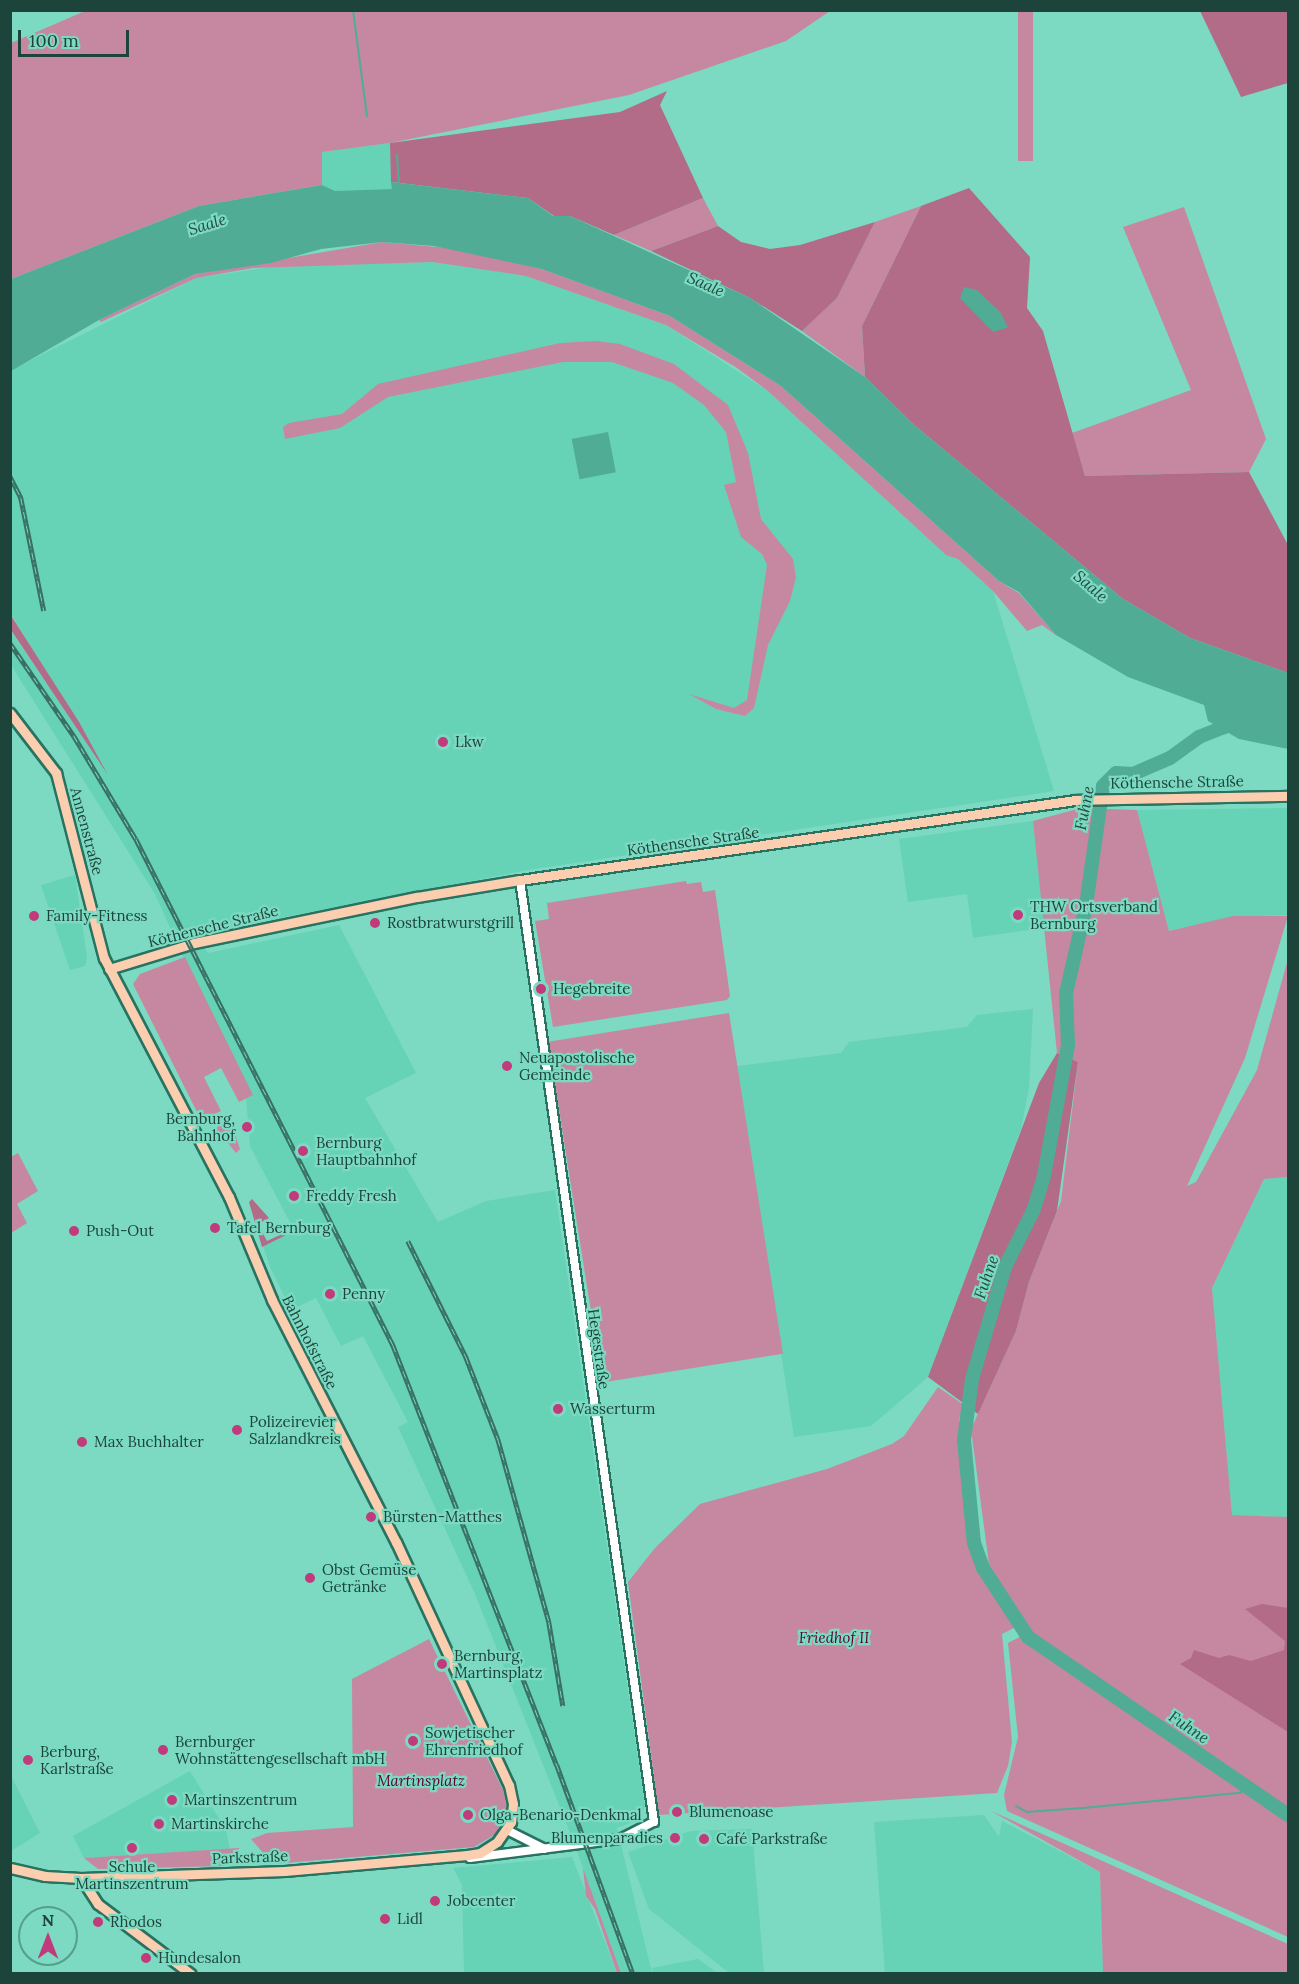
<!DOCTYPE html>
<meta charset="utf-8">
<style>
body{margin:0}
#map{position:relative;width:1299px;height:1984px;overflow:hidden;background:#7bdac1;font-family:Lora,serif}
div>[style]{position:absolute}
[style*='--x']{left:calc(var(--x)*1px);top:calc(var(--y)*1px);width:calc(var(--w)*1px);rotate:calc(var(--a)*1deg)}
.built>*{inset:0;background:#66d2b6}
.green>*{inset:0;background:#c688a0;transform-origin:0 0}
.forest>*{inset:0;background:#b26c88}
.water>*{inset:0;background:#50ac95;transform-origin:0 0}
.stream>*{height:2px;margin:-1px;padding:0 1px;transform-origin:1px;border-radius:1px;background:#50ac95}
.river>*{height:14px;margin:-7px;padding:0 7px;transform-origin:7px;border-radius:7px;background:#50ac95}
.roads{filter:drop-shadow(2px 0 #287261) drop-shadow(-2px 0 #287261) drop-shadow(0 2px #287261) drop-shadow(0 -2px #287261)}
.minor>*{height:8px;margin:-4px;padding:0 4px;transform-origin:4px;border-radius:4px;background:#fff}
.major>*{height:9px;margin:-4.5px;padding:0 4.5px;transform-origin:4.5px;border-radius:4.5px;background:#fbceaf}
.rail>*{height:4.5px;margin-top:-2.25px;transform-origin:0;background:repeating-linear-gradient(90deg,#7bdac1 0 7px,#387062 0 14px);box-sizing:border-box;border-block:2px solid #387062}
.dots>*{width:16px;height:16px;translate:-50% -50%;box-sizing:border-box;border:3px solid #7bdac1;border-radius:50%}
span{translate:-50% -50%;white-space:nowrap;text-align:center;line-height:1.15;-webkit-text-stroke:4.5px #7bdac1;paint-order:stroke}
.poi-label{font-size:15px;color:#1c443a}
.left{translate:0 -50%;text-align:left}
.right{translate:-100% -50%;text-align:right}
.street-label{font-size:15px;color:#1c443a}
.park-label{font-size:15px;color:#5a0033;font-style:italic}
.water-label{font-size:16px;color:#234c41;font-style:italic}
.frame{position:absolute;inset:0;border:12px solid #1c443a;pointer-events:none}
.north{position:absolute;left:18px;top:1906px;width:60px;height:60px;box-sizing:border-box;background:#7bdac1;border:2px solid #559e8b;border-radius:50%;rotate:0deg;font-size:16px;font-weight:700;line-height:24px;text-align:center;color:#1c443a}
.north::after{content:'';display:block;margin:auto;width:21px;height:27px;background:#c13b7c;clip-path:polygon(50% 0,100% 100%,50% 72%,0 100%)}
.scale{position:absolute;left:18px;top:30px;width:111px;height:27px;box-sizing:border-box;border:3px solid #1c443a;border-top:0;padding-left:8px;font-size:18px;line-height:21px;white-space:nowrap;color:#1c443a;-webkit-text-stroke:4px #7bdac1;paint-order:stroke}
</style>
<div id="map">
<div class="built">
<div style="clip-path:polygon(390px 143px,393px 189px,335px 191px,322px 185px,322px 152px)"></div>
<div style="clip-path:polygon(432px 262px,526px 276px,666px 325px,768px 391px,946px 555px,958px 559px,993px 591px,1054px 791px,528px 870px,195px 934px,208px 953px,339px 925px,416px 1073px,365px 1098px,438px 1222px,486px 1201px,555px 1190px,645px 1806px,637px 1820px,617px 1828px,652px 1973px,621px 1973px,571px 1835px,475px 1594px,398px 1427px,408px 1422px,363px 1336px,341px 1346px,316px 1298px,291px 1310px,270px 1267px,263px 1246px,294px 1230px,250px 1146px,246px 1096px,155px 894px,11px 665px,10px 630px,108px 773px,11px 614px,11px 370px,196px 278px,279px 266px)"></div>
<div style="clip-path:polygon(1288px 808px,1288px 915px,1232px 917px,1169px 931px,1137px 810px)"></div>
<div style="clip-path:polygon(1033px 821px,1048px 927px,973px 938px,967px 894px,908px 902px,899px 839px)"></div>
<div style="clip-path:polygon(75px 875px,87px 957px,85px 966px,70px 970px,41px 885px)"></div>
<div style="clip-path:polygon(1033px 1009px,1029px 1088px,1021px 1129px,928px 1377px,871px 1426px,794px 1437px,737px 1066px,841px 1053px,849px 1042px,967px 1027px,977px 1015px)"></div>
<div style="clip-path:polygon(1288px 1177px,1288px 1517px,1232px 1515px,1212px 1288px,1264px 1179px)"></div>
<div style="clip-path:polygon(190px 1771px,226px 1830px,230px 1849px,84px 1858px,73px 1836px)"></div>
<div style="clip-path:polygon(10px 1774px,40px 1833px,11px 1851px,10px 1851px)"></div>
<div style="clip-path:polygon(984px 1815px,999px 1837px,1002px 1821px,1100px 1872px,1103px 1973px,1109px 1973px,885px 1973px,874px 1822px)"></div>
<div style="clip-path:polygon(752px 1829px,764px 1973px,729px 1973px,649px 1909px,628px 1852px,691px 1831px)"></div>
<div style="clip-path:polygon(572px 1857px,617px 1973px,464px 1973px,462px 1885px,453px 1868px)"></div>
<div style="clip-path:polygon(698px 1959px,717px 1973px,653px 1973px,652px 1968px)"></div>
</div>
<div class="green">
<div style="clip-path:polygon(85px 11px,830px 11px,786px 41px,629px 95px,390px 143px,322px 152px,322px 185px,199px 206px,11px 279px,11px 43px)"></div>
<div style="left:1018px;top:11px;width:15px;height:150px"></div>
<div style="clip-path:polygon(703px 198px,718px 226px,651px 251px,614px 235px)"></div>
<div style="clip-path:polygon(921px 206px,862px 326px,865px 377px,802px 331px,837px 298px,875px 222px)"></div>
<div style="clip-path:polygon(1184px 207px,1266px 439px,1249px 472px,1085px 476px,1072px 433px,1191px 390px,1123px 227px)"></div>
<div style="clip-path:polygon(382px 242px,459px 249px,542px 269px,670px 316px,781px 386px,999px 581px,1019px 593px,1057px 636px,1042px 625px,1027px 631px,993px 591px,958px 559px,946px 555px,768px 391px,737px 368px,666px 325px,526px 276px,432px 262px,253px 268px,196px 278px,101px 322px,99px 320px,195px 274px)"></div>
<div style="clip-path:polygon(596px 341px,620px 344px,674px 364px,728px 405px,748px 453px,761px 519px,793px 559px,796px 577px,790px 601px,768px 645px,754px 708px,745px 716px,716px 709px,689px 694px,734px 708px,747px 700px,767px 565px,762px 554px,741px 537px,724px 485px,736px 482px,726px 432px,704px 405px,673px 383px,612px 362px,563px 362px,388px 397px,340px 428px,285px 439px,283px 427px,289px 423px,342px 414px,378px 384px,560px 343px)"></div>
<div style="clip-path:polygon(1081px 808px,1137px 810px,1169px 931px,1233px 916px,1288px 916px,1245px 1058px,1187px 1186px,1196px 1182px,1257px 1070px,1288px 959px,1288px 1177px,1264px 1179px,1212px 1288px,1232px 1515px,1288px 1517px,1288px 1818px,1036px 1645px,1288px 1820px,1288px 1937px,1007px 1811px,1004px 1795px,1018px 1737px,1008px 1643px,1023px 1635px,1018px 1626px,1002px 1634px,1012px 1742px,1008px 1766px,997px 1793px,659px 1815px,628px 1582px,655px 1548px,700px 1504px,827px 1469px,892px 1444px,904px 1436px,938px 1387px,964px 1405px,959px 1419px,986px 1571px,1003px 1597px,990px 1572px,971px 1429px,1016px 1331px,1029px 1282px,1061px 1201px,1078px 1062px,1057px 1053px,1033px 821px)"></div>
<div style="clip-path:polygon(686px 881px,687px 884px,701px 882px,703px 892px,715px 890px,730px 996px,727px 1000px,553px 1027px,535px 921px,549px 919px,547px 903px)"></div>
<div style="clip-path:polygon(185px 957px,253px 1095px,239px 1102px,221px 1068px,204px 1077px,221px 1111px,201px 1120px,133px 984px,140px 974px)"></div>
<div style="left:729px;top:1013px;width:345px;height:183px;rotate:81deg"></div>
<div style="clip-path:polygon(230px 1120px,240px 1149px,236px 1153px,216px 1128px,221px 1121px)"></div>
<div style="clip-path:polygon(18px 1153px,38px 1191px,17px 1204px,27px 1223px,11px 1233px,11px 1157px)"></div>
<div style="clip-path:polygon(429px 1639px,504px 1792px,507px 1809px,496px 1834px,474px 1847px,273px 1864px,251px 1839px,267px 1833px,353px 1827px,352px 1679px)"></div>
<div style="clip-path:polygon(991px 1811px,1288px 1944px,1288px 1973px,1103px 1973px,1100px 1872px)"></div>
<div style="clip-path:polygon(239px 1848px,239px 1857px,225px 1866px,98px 1869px,84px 1858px)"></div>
<div style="clip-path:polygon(583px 1868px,621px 1973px,617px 1973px,595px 1909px,586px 1896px)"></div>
</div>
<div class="forest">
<div style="clip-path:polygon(1200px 11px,1288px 11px,1288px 83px,1241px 97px)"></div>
<div style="clip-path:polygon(667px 91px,660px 105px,703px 198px,614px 235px,570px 216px,554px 216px,528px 198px,391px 182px,390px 143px,620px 112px)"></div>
<div style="clip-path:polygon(969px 188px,1030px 257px,1027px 308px,1043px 331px,1085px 476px,1249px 472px,1288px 545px,1288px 673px,1190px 638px,1123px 599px,913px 424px,865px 377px,862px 326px,921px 206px)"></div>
<div style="clip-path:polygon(875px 222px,837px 298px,802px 331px,750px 298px,651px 251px,718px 226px,741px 242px,770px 249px,800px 245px)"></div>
<div style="clip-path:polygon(10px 614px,79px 722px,108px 775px,11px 630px)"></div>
<div style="clip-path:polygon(1057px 1053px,1078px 1062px,1057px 1211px,1029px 1282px,1016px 1331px,978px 1414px,928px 1377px,1039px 1083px)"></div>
<div style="clip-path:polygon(252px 1199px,269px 1218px,258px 1224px,267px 1241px,282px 1234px,281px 1226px,286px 1235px,262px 1247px,249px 1202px)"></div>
<div style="clip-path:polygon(1262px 1604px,1288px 1608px,1288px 1732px,1180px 1664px,1191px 1658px,1194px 1650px,1219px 1658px,1229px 1655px,1251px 1661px,1284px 1650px,1285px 1641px,1245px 1609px)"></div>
</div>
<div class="water">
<div style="clip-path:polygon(391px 182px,528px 198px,553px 216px,570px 216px,750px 298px,865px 377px,913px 424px,1123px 599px,1190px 638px,1288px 673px,1288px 749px,1239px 739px,1208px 721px,1204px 705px,1128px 677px,1056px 635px,1019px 592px,999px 581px,781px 386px,670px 316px,542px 269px,434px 246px,382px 242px,321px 249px,271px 263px,195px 274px,99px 320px,11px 371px,11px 279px,199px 206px,322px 185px,335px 191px,392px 189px)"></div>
<div style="clip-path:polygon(964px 287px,977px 290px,1000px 312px,1008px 327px,994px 332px,988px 327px,960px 298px)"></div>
<div style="left:608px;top:432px;width:41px;height:37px;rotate:79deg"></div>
</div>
<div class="stream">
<div style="--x:353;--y:10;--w:107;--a:82.5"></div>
<div style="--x:397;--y:155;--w:30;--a:86"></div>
<div style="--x:1016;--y:1806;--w:13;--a:29"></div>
<div style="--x:1027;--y:1812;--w:56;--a:-4.1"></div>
<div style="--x:1083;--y:1808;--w:158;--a:-5.5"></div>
<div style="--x:1240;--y:1793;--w:9;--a:-36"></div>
</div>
<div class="river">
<div style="--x:1231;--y:714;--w:15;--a:118"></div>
<div style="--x:1224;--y:727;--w:27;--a:158"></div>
<div style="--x:1199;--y:737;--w:36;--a:144"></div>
<div style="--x:1170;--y:758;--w:40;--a:156.6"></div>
<div style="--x:1133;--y:774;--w:17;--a:-177"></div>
<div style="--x:1116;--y:773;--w:18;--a:135"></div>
<div style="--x:1103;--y:786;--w:121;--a:98.1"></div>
<div style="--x:1086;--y:906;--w:89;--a:102.9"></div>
<div style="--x:1066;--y:993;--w:52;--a:87.8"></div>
<div style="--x:1068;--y:1045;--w:133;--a:100.4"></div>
<div style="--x:1044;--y:1176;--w:37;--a:107"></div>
<div style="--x:1033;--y:1211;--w:63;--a:116.6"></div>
<div style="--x:1005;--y:1267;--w:117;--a:106.4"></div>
<div style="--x:972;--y:1379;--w:62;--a:97.5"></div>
<div style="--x:964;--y:1440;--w:103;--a:84.5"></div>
<div style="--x:974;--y:1543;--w:27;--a:70"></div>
<div style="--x:983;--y:1568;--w:82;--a:56.9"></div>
<div style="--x:1028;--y:1637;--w:315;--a:34.4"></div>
</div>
<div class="roads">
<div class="minor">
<div style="--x:507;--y:1830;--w:42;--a:26.6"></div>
<div style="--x:470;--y:1858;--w:151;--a:-7.2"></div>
<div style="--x:620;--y:1839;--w:38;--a:-27"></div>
<div style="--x:654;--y:1822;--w:951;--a:-98.1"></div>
</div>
<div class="major">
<div style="--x:10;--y:713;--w:76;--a:52.5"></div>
<div style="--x:56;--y:773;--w:191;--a:75.5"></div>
<div style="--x:104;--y:958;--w:270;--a:62.4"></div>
<div style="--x:229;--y:1197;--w:112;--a:67.3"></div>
<div style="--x:272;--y:1300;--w:272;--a:62.9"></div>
<div style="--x:396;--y:1542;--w:268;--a:65.1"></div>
<div style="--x:509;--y:1785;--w:19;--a:78"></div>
<div style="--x:513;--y:1804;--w:18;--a:96"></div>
<div style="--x:511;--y:1822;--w:24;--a:125"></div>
<div style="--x:497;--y:1842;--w:20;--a:147"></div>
<div style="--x:480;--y:1853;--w:13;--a:171"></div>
<div style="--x:467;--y:1855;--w:183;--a:175"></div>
<div style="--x:285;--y:1871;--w:204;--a:178"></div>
<div style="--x:81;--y:1878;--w:36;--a:-177"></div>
<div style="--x:45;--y:1876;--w:36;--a:-167"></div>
<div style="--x:109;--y:969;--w:89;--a:-17"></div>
<div style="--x:194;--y:943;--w:228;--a:-11.7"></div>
<div style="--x:417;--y:897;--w:104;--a:-9.4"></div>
<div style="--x:520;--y:880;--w:561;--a:-8.2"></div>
<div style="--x:1075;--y:800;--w:213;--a:-1.1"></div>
<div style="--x:81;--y:1878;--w:31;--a:57"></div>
<div style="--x:98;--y:1904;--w:116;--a:37"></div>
</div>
</div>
<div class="rail">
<div style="--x:10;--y:476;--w:25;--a:63"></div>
<div style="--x:21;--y:498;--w:115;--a:78.5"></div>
<div style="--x:10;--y:643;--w:113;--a:55.5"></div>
<div style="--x:74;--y:736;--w:120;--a:59"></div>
<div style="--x:136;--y:839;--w:568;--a:63.07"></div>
<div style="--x:393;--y:1345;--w:451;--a:68.7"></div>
<div style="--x:557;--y:1765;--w:222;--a:70"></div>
<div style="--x:408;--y:1241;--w:130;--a:63.4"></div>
<div style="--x:466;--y:1357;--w:88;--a:68.7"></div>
<div style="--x:498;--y:1439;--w:190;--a:74.4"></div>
<div style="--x:549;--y:1622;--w:85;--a:80.5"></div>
</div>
<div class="dots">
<div style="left:443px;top:742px;background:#c13b7c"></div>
<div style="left:1018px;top:915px;background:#c13b7c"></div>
<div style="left:34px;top:916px;background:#c13b7c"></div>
<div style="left:375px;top:923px;background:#c13b7c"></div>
<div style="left:541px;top:989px;background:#c13b7c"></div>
<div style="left:507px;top:1066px;background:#c13b7c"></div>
<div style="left:247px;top:1127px;background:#c13b7c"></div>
<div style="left:303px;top:1151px;background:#c13b7c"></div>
<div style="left:294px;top:1196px;background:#c13b7c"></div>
<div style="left:215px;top:1228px;background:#c13b7c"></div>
<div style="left:74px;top:1231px;background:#c13b7c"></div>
<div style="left:330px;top:1294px;background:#c13b7c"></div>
<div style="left:558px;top:1409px;background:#c13b7c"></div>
<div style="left:237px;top:1430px;background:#c13b7c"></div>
<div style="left:82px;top:1442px;background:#c13b7c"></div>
<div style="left:371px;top:1517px;background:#c13b7c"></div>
<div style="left:310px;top:1578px;background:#c13b7c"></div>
<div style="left:442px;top:1664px;background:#c13b7c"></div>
<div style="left:413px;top:1741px;background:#c13b7c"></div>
<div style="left:163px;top:1750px;background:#c13b7c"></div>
<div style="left:28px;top:1760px;background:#c13b7c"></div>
<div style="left:172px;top:1800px;background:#c13b7c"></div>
<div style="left:677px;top:1812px;background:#c13b7c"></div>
<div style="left:468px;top:1815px;background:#c13b7c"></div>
<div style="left:159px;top:1824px;background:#c13b7c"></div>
<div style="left:675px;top:1838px;background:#c13b7c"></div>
<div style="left:704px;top:1839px;background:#c13b7c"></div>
<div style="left:132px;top:1848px;background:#c13b7c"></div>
<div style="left:435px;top:1901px;background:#c13b7c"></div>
<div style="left:385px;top:1919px;background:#c13b7c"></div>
<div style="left:98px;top:1922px;background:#c13b7c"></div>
<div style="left:146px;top:1958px;background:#c13b7c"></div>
</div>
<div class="poi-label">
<span class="left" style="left:455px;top:742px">Lkw</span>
<span class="left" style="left:1030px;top:915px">THW Ortsverband<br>Bernburg</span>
<span class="left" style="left:46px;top:916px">Family-Fitness</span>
<span class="left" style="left:387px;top:923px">Rostbratwurstgrill</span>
<span class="left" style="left:553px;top:989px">Hegebreite</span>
<span class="left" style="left:519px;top:1066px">Neuapostolische<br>Gemeinde</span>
<span class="right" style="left:235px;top:1127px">Bernburg,<br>Bahnhof</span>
<span class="left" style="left:316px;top:1151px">Bernburg<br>Hauptbahnhof</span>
<span class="left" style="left:306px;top:1196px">Freddy Fresh</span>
<span class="left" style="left:227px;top:1228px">Tafel Bernburg</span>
<span class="left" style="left:86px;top:1231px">Push-Out</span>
<span class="left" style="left:342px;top:1294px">Penny</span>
<span class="left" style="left:570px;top:1409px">Wasserturm</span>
<span class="left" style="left:249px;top:1430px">Polizeirevier<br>Salzlandkreis</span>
<span class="left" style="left:94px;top:1442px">Max Buchhalter</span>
<span class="left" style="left:383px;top:1517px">Bürsten-Matthes</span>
<span class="left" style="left:322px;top:1578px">Obst Gemüse<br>Getränke</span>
<span class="left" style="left:454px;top:1664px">Bernburg,<br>Martinsplatz</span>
<span class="left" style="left:425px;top:1741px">Sowjetischer<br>Ehrenfriedhof</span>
<span class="left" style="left:175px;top:1750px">Bernburger<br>Wohnstättengesellschaft mbH</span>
<span class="left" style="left:40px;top:1760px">Berburg,<br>Karlstraße</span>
<span class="left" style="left:184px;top:1800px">Martinszentrum</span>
<span class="left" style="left:689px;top:1812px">Blumenoase</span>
<span class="left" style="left:480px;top:1815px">Olga-Benario-Denkmal</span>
<span class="left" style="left:171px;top:1824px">Martinskirche</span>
<span class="right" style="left:663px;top:1838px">Blumenparadies</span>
<span class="left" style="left:716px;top:1839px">Café Parkstraße</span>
<span style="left:132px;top:1875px">Schule<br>Martinszentrum</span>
<span class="left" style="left:447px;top:1901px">Jobcenter</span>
<span class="left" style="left:397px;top:1919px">Lidl</span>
<span class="left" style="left:110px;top:1922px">Rhodos</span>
<span class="left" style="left:158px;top:1958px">Hundesalon</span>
</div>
<div class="street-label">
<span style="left:1177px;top:782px;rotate:-1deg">Köthensche Straße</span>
<span style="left:87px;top:831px;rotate:75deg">Annenstraße</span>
<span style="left:693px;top:841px;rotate:-8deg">Köthensche Straße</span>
<span style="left:213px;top:926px;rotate:-14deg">Köthensche Straße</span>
<span style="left:310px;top:1342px;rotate:63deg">Bahnhofstraße</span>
<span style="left:599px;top:1349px;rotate:82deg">Hegestraße</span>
<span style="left:250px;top:1857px;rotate:-2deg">Parkstraße</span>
</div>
<div class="park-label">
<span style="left:834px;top:1638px">Friedhof II</span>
<span style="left:421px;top:1781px">Martinsplatz</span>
</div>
<div class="water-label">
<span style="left:207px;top:224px;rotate:-17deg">Saale</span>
<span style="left:706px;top:284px;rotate:24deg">Saale</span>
<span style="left:1091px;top:586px;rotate:41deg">Saale</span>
<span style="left:1084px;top:808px;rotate:-79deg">Fuhne</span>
<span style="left:986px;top:1277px;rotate:-71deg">Fuhne</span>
<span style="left:1189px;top:1727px;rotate:34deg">Fuhne</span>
</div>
<div class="frame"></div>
<div class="north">N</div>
<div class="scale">100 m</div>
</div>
